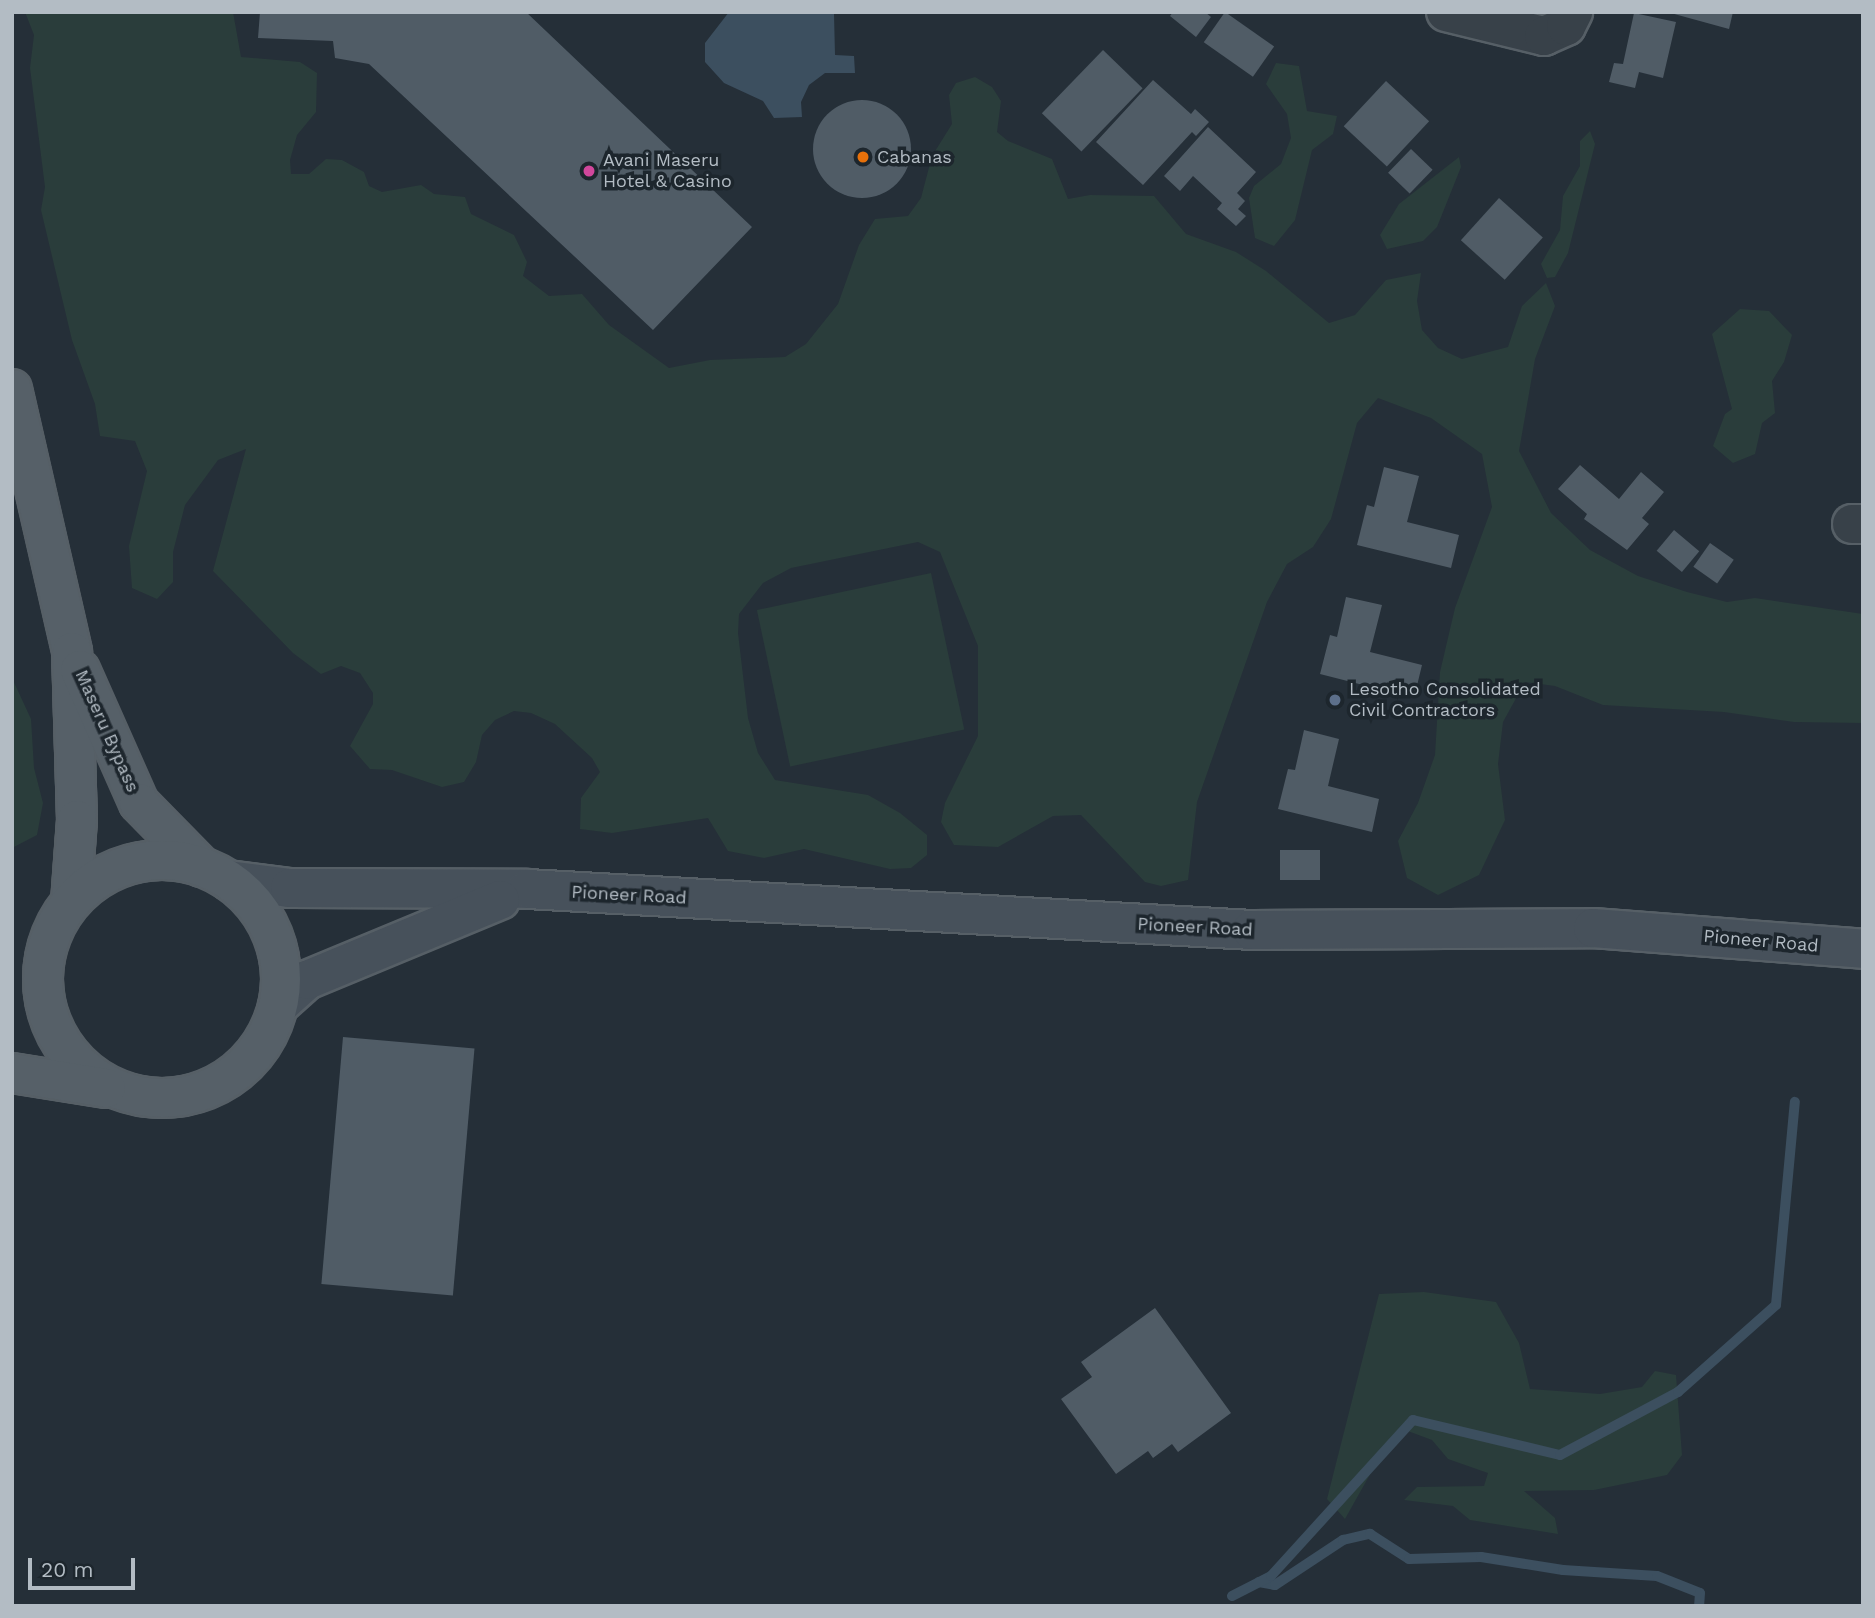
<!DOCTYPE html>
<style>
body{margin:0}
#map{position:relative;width:1875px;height:1618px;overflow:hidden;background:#252f38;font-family:"Work Sans",sans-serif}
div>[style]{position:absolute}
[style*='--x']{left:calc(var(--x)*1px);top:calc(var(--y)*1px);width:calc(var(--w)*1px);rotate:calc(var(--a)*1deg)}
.green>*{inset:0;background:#2a3d3b;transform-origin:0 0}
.water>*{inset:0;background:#3c4f5f}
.stream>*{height:10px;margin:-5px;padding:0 5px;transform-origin:5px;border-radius:5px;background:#3c4f5f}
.building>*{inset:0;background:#505c66;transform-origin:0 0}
.round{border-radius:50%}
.roads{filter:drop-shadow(2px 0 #565f66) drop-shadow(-2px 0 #565f66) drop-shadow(0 2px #565f66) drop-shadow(0 -2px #565f66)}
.street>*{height:38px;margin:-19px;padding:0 19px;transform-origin:19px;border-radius:19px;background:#384149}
.secondary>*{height:38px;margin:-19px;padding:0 19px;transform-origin:19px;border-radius:19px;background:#47515b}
.primary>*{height:38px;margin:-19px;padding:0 19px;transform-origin:19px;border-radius:19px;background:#566068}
.primary>.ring{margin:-19px;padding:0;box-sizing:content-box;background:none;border:38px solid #566068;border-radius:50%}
.dots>*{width:19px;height:19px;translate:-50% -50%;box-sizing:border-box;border:4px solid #1d262d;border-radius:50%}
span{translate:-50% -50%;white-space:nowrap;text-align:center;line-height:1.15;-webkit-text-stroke:7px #1d262d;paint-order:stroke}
.poi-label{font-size:18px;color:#b3bcc4}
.left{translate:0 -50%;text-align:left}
.street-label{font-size:18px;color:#b3bcc4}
.frame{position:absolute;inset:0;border:14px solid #b3bcc4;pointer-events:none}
.scale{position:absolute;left:28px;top:1558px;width:107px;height:32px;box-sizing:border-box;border:4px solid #b3bcc4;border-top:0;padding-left:9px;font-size:21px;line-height:24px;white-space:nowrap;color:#b3bcc4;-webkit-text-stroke:5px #1d262d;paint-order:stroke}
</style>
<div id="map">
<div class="green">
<div style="clip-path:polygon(25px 12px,233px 12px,241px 57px,300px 62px,317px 73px,316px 112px,297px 135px,290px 160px,291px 174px,309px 174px,326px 159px,342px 160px,364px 172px,369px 186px,382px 192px,421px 185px,434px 194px,465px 197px,471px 214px,514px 235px,527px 262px,523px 276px,549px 296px,582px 294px,609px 325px,669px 368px,710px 360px,785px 357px,806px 344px,838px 304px,859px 245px,875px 219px,908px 216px,921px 198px,932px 156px,952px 124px,949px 95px,956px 83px,975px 77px,992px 87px,1001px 101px,997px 132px,1008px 141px,1052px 159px,1068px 199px,1090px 195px,1154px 196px,1186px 234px,1236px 252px,1266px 271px,1329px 323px,1355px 315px,1386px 280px,1421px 273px,1417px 301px,1422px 330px,1438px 348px,1462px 359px,1508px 347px,1522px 306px,1546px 283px,1555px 306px,1535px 359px,1519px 451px,1551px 513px,1590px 550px,1638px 576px,1687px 592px,1727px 602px,1755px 598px,1863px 614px,1863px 723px,1794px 722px,1724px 712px,1603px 705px,1555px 686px,1525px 682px,1503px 722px,1498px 764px,1505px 820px,1479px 875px,1438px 895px,1407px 878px,1398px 841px,1418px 803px,1435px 755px,1440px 672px,1455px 608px,1492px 507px,1482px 454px,1431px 418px,1378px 398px,1357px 423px,1331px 519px,1313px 547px,1287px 564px,1267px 602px,1197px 802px,1188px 880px,1161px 886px,1145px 882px,1081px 815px,1053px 816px,998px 847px,954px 845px,941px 822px,945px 803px,978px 736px,978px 646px,940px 552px,918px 542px,791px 568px,763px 583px,739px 614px,738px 633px,748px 718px,758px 753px,775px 780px,868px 795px,900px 813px,927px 835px,927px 855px,911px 868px,890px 869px,804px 849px,764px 858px,728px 851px,708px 818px,612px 833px,580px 829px,581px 798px,600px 772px,592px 758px,555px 724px,531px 713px,514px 711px,495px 720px,482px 735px,476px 762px,464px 782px,442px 787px,392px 770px,370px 769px,350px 746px,373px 704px,373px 693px,360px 673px,341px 666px,321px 674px,293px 653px,213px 571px,246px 449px,218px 460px,185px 505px,173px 552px,173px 582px,157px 599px,132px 588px,129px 546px,147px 471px,135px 441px,100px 436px,95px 404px,72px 340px,41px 210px,45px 187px,30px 68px,34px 35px)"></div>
<div style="clip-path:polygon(1276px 63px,1299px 66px,1307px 111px,1337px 116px,1333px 134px,1312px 150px,1295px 220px,1274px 246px,1255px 238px,1249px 198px,1254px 186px,1281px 164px,1291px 138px,1287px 114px,1266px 84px)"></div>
<div style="clip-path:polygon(1590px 131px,1595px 144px,1568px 253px,1555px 277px,1547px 278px,1541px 264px,1560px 230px,1563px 196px,1580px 166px,1580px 141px)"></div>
<div style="clip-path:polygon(1459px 157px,1461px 167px,1437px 227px,1423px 241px,1387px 249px,1380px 235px,1399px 204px)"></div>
<div style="clip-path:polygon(1740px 309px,1769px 311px,1792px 335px,1784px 362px,1772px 381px,1775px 413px,1762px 423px,1755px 454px,1733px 463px,1713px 446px,1725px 414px,1732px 409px,1712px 334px)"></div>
<div style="left:931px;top:573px;width:160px;height:178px;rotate:78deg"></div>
<div style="clip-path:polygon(12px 678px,31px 719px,34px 768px,43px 803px,37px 835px,12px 848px)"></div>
<div style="clip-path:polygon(1424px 1292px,1496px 1302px,1519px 1343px,1530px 1389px,1600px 1394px,1642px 1387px,1655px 1371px,1676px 1375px,1682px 1455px,1667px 1475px,1594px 1490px,1524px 1491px,1555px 1518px,1558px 1534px,1470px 1520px,1453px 1506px,1404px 1500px,1417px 1487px,1484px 1486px,1488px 1473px,1448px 1459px,1432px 1440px,1405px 1430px,1382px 1453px,1345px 1519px,1327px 1499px,1379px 1294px)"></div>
</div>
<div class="water">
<div style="clip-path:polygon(729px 12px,834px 14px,835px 55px,854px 56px,855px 73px,825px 73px,809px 85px,801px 102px,802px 117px,774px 118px,763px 101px,724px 83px,705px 62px,705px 43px)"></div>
</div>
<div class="stream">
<div style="--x:1259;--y:1582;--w:16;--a:11"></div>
<div style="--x:1275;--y:1585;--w:82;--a:-33.5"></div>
<div style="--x:1343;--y:1540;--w:28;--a:-13"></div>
<div style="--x:1370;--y:1534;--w:46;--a:32.7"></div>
<div style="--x:1409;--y:1559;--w:72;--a:-1.6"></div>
<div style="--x:1481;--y:1557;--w:83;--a:9"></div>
<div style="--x:1563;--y:1570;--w:94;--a:3.7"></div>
<div style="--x:1657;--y:1576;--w:46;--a:21.6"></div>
<div style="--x:1700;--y:1593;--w:13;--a:94"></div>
<div style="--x:1232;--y:1596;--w:44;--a:-27.1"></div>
<div style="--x:1271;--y:1576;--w:211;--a:-47.7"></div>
<div style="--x:1413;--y:1420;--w:151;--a:13.4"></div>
<div style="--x:1560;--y:1455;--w:134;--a:-28.1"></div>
<div style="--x:1678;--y:1392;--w:131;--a:-41.6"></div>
<div style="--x:1776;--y:1305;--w:204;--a:-84.7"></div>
</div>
<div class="building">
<div style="clip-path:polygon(260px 12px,526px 12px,752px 227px,653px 330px,369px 64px,335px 58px,333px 41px,258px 38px)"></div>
<div style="clip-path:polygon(1173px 12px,1205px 12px,1211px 17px,1196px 37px,1170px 16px)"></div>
<div style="left:1225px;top:12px;width:60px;height:37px;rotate:35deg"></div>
<div style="clip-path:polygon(1667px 12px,1733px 12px,1729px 29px)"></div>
<div style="clip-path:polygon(1634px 13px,1676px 22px,1663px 78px,1639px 72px,1635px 88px,1609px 82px,1614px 63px,1623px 64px)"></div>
<div style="left:1103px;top:50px;width:55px;height:88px;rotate:44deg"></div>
<div style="clip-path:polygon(1153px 80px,1191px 114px,1195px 109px,1209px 122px,1196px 136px,1192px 132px,1143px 185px,1096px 142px)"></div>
<div style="left:1386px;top:81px;width:59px;height:62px;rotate:43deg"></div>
<div class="round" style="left:813px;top:100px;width:98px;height:98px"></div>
<div style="clip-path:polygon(1208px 127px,1256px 172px,1237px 193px,1245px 201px,1238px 209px,1246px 216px,1236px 226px,1217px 209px,1222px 203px,1193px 176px,1180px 191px,1164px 176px)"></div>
<div style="left:1411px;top:149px;width:30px;height:33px;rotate:44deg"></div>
<div style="left:1499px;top:198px;width:59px;height:57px;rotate:42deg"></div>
<div style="clip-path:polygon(1580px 465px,1619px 499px,1641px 472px,1664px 492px,1642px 518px,1649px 524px,1627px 550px,1584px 519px,1587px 514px,1558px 489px)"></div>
<div style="clip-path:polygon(1384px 467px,1419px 476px,1407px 522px,1459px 535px,1451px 568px,1357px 545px,1367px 505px,1374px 507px)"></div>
<div style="left:1674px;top:530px;width:33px;height:27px;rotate:40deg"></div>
<div style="left:1710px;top:543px;width:29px;height:29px;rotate:35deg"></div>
<div style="clip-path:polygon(1346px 597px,1382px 605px,1370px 652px,1422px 665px,1414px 698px,1320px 674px,1330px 635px,1337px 637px)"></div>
<div style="clip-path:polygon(1304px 730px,1339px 739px,1328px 786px,1379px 799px,1372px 832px,1278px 809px,1288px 769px,1295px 770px)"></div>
<div style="left:1280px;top:850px;width:40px;height:30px"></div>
<div style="left:343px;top:1037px;width:132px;height:248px;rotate:5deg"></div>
<div style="clip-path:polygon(1155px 1308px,1231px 1413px,1178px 1452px,1172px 1444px,1153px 1458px,1148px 1451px,1116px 1474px,1061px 1399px,1092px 1377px,1081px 1362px)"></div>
</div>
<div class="roads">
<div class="street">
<div style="--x:1446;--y:12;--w:101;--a:13.8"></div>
<div style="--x:1544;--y:36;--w:24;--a:-24"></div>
<div style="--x:1566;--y:26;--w:16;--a:-63"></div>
<div style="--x:1852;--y:524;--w:11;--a:0"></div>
</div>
<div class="secondary">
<div style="--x:228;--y:880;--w:63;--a:7.4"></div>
<div style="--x:290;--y:888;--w:238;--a:0.2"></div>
<div style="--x:528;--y:889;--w:725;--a:3.24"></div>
<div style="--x:1252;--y:930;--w:341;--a:-0.3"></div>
<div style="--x:1593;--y:928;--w:271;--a:4.4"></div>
<div style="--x:278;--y:1006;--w:39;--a:-42"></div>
<div style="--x:307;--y:980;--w:209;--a:-22.5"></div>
</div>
<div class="primary">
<div style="--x:12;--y:389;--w:270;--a:77.1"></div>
<div style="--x:72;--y:652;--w:168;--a:88.3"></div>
<div style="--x:77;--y:820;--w:81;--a:94.2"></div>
<div style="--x:80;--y:670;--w:145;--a:66.1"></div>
<div style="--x:139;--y:803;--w:90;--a:45.5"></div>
<div class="ring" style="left:43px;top:860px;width:200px;height:200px"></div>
<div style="--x:12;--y:1073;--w:95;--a:9.1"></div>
</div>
</div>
<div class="dots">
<div style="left:863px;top:157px;background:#e8710a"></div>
<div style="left:589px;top:171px;background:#d1479c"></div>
<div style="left:1335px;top:700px;background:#5c6f8a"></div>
</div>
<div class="poi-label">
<span class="left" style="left:877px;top:157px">Cabanas</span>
<span class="left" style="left:603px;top:171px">Avani Maseru<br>Hotel &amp; Casino</span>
<span class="left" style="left:1349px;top:700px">Lesotho Consolidated<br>Civil Contractors</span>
</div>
<div class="street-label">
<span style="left:107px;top:731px;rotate:66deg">Maseru Bypass</span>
<span style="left:629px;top:895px;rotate:3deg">Pioneer Road</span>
<span style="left:1195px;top:927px;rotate:3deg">Pioneer Road</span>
<span style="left:1761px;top:941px;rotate:5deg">Pioneer Road</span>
</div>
<div class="frame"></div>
<div class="scale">20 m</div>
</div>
